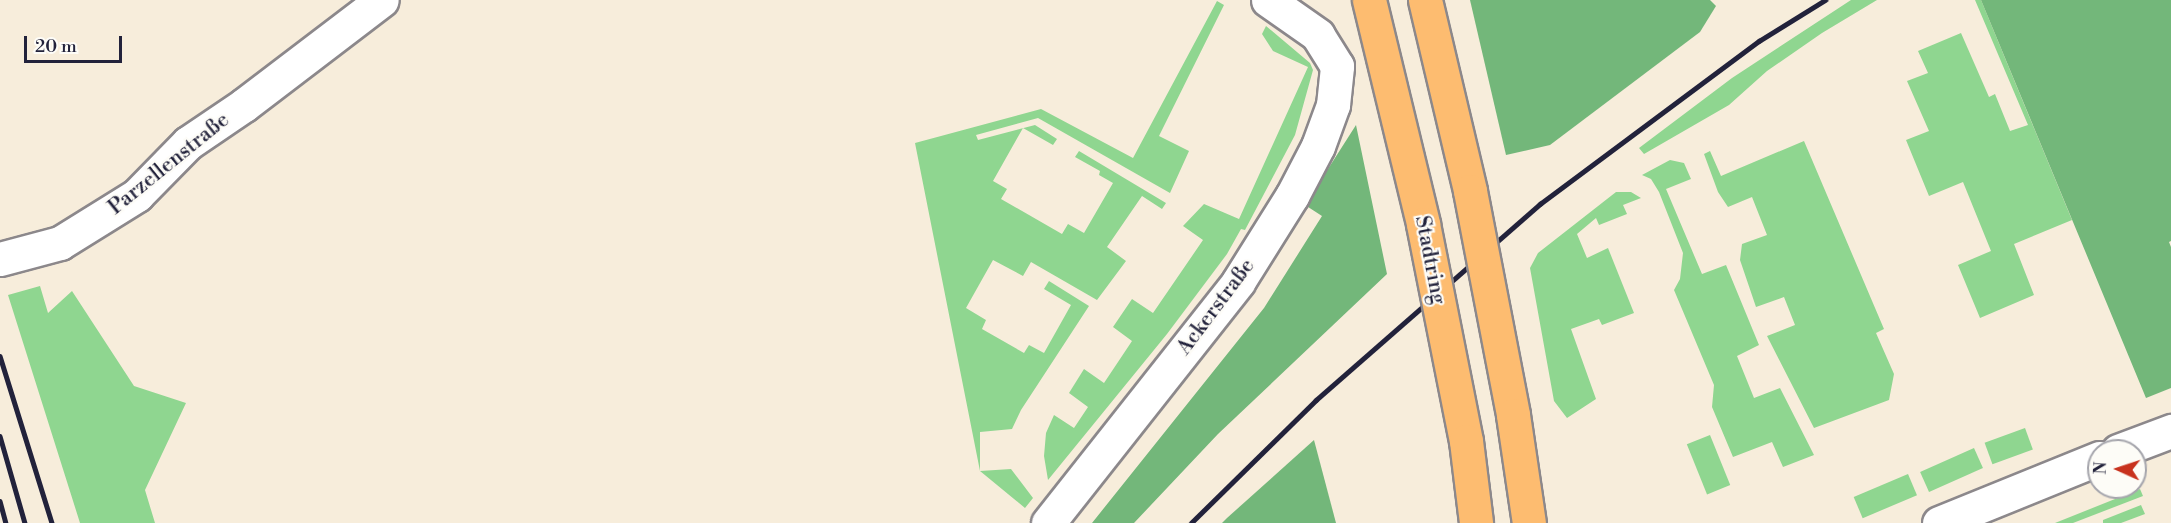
<!DOCTYPE html>
<meta charset="utf-8">
<style>
body{margin:0}
#map{position:relative;width:2171px;height:523px;overflow:hidden;background:#f7eddb;font-family:"Libre Bodoni",serif}
div>[style]{position:absolute}
[style*='--x']{left:calc(var(--x)*1px);top:calc(var(--y)*1px);width:calc(var(--w)*1px);rotate:calc(var(--a)*1deg)}
.green>*{inset:0;background:#8fd690;transform-origin:0 0}
.forest>*{inset:0;background:#73b77a}
.roads{filter:drop-shadow(2px 0 #8c888b) drop-shadow(-2px 0 #8c888b) drop-shadow(0 2px #8c888b) drop-shadow(0 -2px #8c888b)}
.minor>*{height:33px;margin:-16.5px;padding:0 16.5px;transform-origin:16.5px;border-radius:16.5px;background:#fff}
.rail>*{height:4.5px;margin:-2.25px;padding:0 2.25px;transform-origin:2.25px;border-radius:2.25px;background:#22223b}
.bridges{filter:drop-shadow(2px 0 #8c888b) drop-shadow(-2px 0 #8c888b) drop-shadow(0 2px #8c888b) drop-shadow(0 -2px #8c888b)}
.major-bridge>*{height:33px;margin:-16.5px;padding:0 16.5px;transform-origin:16.5px;border-radius:16.5px;background:#fdbc70}
span{translate:-50% -50%;white-space:nowrap;text-align:center;line-height:1.15;-webkit-text-stroke:4.5px #fdfcf7;paint-order:stroke}
.street-label{font-size:21px;color:#22223b}
.north{position:absolute;left:2087px;top:439px;width:60px;height:60px;box-sizing:border-box;background:#fdfcf7;border:2px solid #a5a5ac;border-radius:50%;rotate:273deg;font-size:16px;font-weight:700;line-height:24px;text-align:center;color:#22223b}
.north::after{content:'';display:block;margin:auto;width:21px;height:27px;background:#c8321e;clip-path:polygon(50% 0,100% 100%,50% 72%,0 100%)}
.scale{position:absolute;left:24px;top:36px;width:98px;height:27px;box-sizing:border-box;border:3px solid #22223b;border-top:0;padding-left:8px;font-size:18px;line-height:21px;white-space:nowrap;color:#22223b;-webkit-text-stroke:4px #fdfcf7;paint-order:stroke}
</style>
<div id="map">
<div class="green">
<div style="clip-path:polygon(1851px 0,1877px 0,1822px 33px,1767px 71px,1729px 105px,1644px 154px,1639px 148px,1732px 78px)"></div>
<div style="clip-path:polygon(1975px 0,1981px 0,2072px 220px,2014px 244px,2034px 295px,1980px 318px,1958px 265px,1991px 251px,1963px 182px,1929px 196px,1906px 140px,1929px 131px,1907px 81px,1928px 73px,1918px 51px,1961px 33px,1989px 97px,1995px 94px,2010px 131px,2028px 125px)"></div>
<div style="clip-path:polygon(1217px 1px,1224px 5px,1159px 136px,1189px 151px,1170px 193px,1038px 118px,976px 135px,978px 140px,1035px 125px,1057px 139px,1053px 145px,1023px 128px,993px 181px,1007px 189px,1001px 199px,1062px 234px,1068px 224px,1084px 233px,1113px 183px,1099px 175px,1100px 171px,1075px 157px,1079px 151px,1166px 203px,1162px 209px,1142px 196px,1107px 247px,1126px 261px,1097px 300px,1031px 262px,1023px 276px,993px 260px,966px 308px,986px 320px,982px 329px,1024px 353px,1029px 345px,1044px 353px,1071px 305px,1044px 289px,1049px 281px,1089px 306px,1021px 410px,1012px 429px,980px 432px,980px 471px,1011px 469px,1033px 498px,1025px 508px,980px 471px,915px 143px,1041px 109px,1133px 158px)"></div>
<div style="clip-path:polygon(1266px 26px,1310px 63px,1313px 70px,1295px 135px,1245px 230px,1241px 229px,1227px 254px,1167px 334px,1048px 480px,1044px 456px,1046px 433px,1054px 415px,1074px 428px,1088px 407px,1069px 393px,1084px 369px,1104px 383px,1132px 341px,1113px 327px,1132px 299px,1153px 313px,1203px 240px,1183px 226px,1204px 204px,1239px 219px,1308px 67px,1273px 51px,1262px 34px)"></div>
<div style="clip-path:polygon(1804px 141px,1884px 329px,1876px 333px,1894px 374px,1889px 400px,1814px 428px,1767px 336px,1795px 325px,1784px 297px,1756px 307px,1740px 260px,1742px 244px,1767px 235px,1752px 197px,1728px 207px,1718px 192px,1704px 154px,1710px 151px,1721px 176px)"></div>
<div style="clip-path:polygon(1670px 160px,1684px 163px,1691px 179px,1666px 189px,1702px 274px,1726px 265px,1759px 345px,1737px 356px,1754px 398px,1780px 388px,1814px 455px,1783px 467px,1772px 442px,1733px 457px,1712px 407px,1714px 385px,1674px 290px,1680px 279px,1683px 253px,1659px 192px,1651px 179px,1642px 175px)"></div>
<div style="clip-path:polygon(1616px 192px,1631px 192px,1641px 198px,1623px 205px,1627px 214px,1599px 225px,1596px 218px,1577px 234px,1587px 258px,1608px 248px,1634px 313px,1602px 325px,1599px 319px,1571px 329px,1596px 399px,1567px 418px,1554px 401px,1530px 268px,1538px 253px)"></div>
<div style="clip-path:polygon(40px 286px,48px 313px,72px 291px,134px 386px,186px 403px,145px 490px,155px 523px,80px 523px,8px 295px)"></div>
<div style="left:2025px;top:428px;width:23px;height:43px;rotate:70deg"></div>
<div style="left:1710px;top:435px;width:54px;height:25px;rotate:68deg"></div>
<div style="left:1974px;top:448px;width:22px;height:59px;rotate:66deg"></div>
<div style="left:1908px;top:474px;width:23px;height:59px;rotate:67deg"></div>
<div style="clip-path:polygon(2140px 489px,2143px 496px,2073px 523px,2055px 523px)"></div>
<div style="clip-path:polygon(2141px 505px,2145px 514px,2121px 523px,2103px 523px,2103px 520px)"></div>
</div>
<div class="forest">
<div style="clip-path:polygon(1470px 0,1710px 0,1716px 6px,1700px 32px,1550px 145px,1506px 155px)"></div>
<div style="clip-path:polygon(1981px 0,2171px 0,2171px 241px,2169px 242px,2171px 247px,2171px 388px,2146px 398px)"></div>
<div style="clip-path:polygon(1356px 125px,1387px 274px,1218px 434px,1134px 523px,1092px 523px,1264px 308px,1322px 216px,1305px 205px)"></div>
<div style="clip-path:polygon(1314px 440px,1336px 523px,1222px 523px,1227px 518px)"></div>
</div>
<div class="roads">
<div class="minor">
<div style="--x:0;--y:259;--w:62;--a:-14.9"></div>
<div style="--x:60;--y:243;--w:91;--a:-31.9"></div>
<div style="--x:137;--y:195;--w:73;--a:-45.6"></div>
<div style="--x:188;--y:143;--w:68;--a:-34.2"></div>
<div style="--x:244;--y:105;--w:173;--a:-37.3"></div>
<div style="--x:2118;--y:451;--w:57;--a:-20.7"></div>
<div style="--x:1048;--y:523;--w:307;--a:-51.7"></div>
<div style="--x:1238;--y:282;--w:102;--a:-57.9"></div>
<div style="--x:1292;--y:196;--w:56;--a:-62.5"></div>
<div style="--x:1318;--y:146;--w:44;--a:-69.9"></div>
<div style="--x:1333;--y:105;--w:39;--a:-84"></div>
<div style="--x:1337;--y:66;--w:36;--a:-122"></div>
<div style="--x:1318;--y:35;--w:61;--a:-145"></div>
<div style="--x:1939;--y:523;--w:173;--a:-22.1"></div>
</div>
</div>
<div class="rail">
<div style="--x:0;--y:356;--w:175;--a:72.7"></div>
<div style="--x:0;--y:436;--w:91;--a:74"></div>
<div style="--x:0;--y:501;--w:23;--a:75"></div>
<div style="--x:1191;--y:523;--w:175;--a:-44.5"></div>
<div style="--x:1316;--y:400;--w:298;--a:-41.2"></div>
<div style="--x:1540;--y:204;--w:273;--a:-36.7"></div>
<div style="--x:1759;--y:41;--w:78;--a:-31.8"></div>
</div>
<div class="bridges">
<div class="major-bridge">
<div style="--x:1369;--y:0;--w:230;--a:76.4"></div>
<div style="--x:1423;--y:224;--w:221;--a:78.8"></div>
<div style="--x:1466;--y:441;--w:83;--a:83"></div>
<div style="--x:1425;--y:0;--w:196;--a:76.7"></div>
<div style="--x:1470;--y:191;--w:228;--a:79.1"></div>
<div style="--x:1513;--y:415;--w:109;--a:81.6"></div>
</div>
</div>
<div class="street-label">
<span style="left:169px;top:164px;rotate:-39deg">Parzellenstraße</span>
<span style="left:1430px;top:260px;rotate:79deg">Stadtring</span>
<span style="left:1216px;top:307px;rotate:-53deg">Ackerstraße</span>
</div>
<div class="north">N</div>
<div class="scale">20 m</div>
</div>
